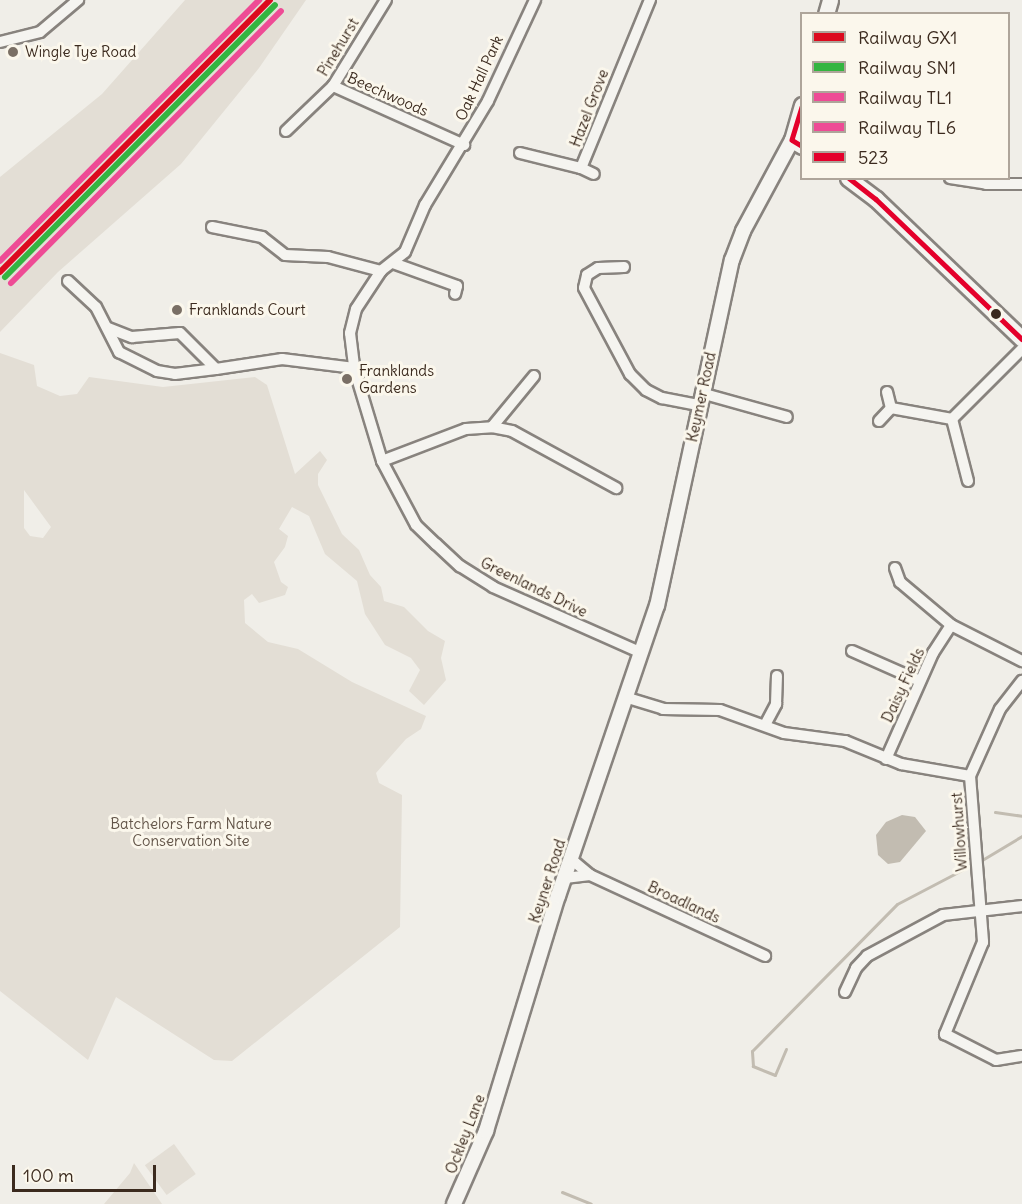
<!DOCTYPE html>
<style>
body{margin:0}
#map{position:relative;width:1022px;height:1204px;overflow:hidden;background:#f0eee8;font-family:Delius,sans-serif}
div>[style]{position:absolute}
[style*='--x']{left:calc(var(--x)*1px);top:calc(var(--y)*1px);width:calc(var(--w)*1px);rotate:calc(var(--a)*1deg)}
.built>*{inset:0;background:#e3ded5;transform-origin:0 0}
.water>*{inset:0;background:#c2bcb1}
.stream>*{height:3px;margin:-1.5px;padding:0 1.5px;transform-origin:1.5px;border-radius:1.5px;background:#c2bcb1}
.roads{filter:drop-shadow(2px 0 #88837e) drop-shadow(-2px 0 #88837e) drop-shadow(0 2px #88837e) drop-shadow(0 -2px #88837e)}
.minor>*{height:10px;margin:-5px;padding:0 5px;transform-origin:5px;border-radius:5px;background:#f5f4f0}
.tertiary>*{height:14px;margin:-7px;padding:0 7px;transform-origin:7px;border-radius:7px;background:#f5f4f0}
.secondary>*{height:15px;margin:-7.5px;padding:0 7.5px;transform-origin:7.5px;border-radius:7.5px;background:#f5f4f0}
.bus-1>*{height:4.5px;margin:-2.25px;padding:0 2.25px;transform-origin:2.25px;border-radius:2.25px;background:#e4002b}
.rail-1>*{height:6px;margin:-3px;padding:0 3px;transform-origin:3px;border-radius:3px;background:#dc0a1e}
.rail-2>*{height:6px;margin:-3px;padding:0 3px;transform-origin:3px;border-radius:3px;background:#33b540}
.rail-3>*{height:6px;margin:-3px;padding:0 3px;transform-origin:3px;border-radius:3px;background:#ee4b95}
.rail-4>*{height:6px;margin:-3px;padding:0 3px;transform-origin:3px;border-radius:3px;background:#ee4b95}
.dots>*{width:16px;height:16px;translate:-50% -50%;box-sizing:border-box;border:3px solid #fbf7ec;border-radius:50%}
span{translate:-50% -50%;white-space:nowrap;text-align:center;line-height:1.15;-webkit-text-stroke:6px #fbf7ec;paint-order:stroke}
.street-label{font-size:15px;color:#3b2a1e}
.poi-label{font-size:15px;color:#3b2a1e}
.left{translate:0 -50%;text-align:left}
.park-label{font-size:15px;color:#625448}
.legend{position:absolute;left:800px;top:12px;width:210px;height:168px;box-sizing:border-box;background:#fbf7ec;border:2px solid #aea59a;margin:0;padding:8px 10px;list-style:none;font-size:18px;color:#3b2a1e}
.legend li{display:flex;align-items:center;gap:12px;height:30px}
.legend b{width:30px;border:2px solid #aea59a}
.scale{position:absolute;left:12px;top:1165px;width:144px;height:27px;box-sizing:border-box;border:3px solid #3b2a1e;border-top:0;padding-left:8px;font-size:18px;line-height:21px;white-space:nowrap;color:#3b2a1e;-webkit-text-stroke:4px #fbf7ec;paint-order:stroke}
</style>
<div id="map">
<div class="built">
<div style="clip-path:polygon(185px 0,306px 0,259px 68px,181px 164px,58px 272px,0 332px,0 177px,102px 94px)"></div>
<div style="clip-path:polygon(evenodd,0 353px,34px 365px,37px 386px,60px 396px,77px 394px,89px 377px,163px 387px,255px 377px,267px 385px,295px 474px,320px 451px,327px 460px,318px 474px,318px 485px,342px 534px,359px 550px,370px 575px,381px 587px,384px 601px,404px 607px,428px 631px,445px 641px,441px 658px,446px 680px,424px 705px,409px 691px,420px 670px,411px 658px,385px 645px,365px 614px,357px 581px,325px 554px,309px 516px,292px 507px,279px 529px,288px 536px,285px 547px,274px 562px,281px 582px,288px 587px,285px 595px,259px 603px,252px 594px,244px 600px,245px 623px,268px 642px,298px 649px,352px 682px,426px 716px,421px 729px,406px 739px,376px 773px,379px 783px,402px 795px,400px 927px,232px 1061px,214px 1060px,116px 997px,88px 1060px,0 991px,0 353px,24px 490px,51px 527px,43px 538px,30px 536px,24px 528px,24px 490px)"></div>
<div style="left:174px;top:1144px;width:37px;height:36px;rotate:54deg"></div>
<div style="clip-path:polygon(134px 1163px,162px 1204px,104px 1204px,130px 1173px)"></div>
</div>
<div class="water">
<div style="clip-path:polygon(902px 815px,915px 817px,926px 831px,900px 862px,888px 864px,878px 855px,876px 835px,886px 822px)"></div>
</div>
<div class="stream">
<div style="--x:995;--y:812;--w:27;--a:8"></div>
<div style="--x:982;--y:860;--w:47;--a:-31"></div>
<div style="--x:786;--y:1049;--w:28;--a:113"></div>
<div style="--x:775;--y:1075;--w:24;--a:-158"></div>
<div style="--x:753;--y:1066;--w:15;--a:-94"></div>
<div style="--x:752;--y:1051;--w:206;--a:-45.4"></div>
<div style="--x:897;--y:904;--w:76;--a:-27.6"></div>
<div style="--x:562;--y:1192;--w:31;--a:22"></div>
</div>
<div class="roads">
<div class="minor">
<div style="--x:535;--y:0;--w:111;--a:115"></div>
<div style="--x:488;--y:101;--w:122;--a:121.2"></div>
<div style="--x:425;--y:205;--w:51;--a:113.1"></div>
<div style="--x:405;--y:252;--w:31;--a:142"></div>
<div style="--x:381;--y:271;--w:45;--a:123.3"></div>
<div style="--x:356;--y:309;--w:25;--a:104"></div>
<div style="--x:350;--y:333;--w:35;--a:83"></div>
<div style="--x:354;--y:368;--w:97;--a:73.2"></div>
<div style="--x:382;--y:461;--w:72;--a:62"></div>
<div style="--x:416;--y:525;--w:28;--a:44"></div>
<div style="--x:436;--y:544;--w:33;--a:43"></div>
<div style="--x:460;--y:566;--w:39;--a:32"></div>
<div style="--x:493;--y:587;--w:163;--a:23.9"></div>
<div style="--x:0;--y:42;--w:41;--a:-14"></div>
<div style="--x:40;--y:32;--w:50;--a:-40.1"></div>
<div style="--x:333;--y:86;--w:144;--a:24.2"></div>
<div style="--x:286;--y:131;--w:65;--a:-43.8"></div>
<div style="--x:333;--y:86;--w:101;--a:-58.4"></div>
<div style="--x:520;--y:153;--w:63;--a:13.8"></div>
<div style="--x:581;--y:168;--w:182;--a:-67.7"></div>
<div style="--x:581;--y:168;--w:14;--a:25"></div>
<div style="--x:950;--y:178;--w:36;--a:9"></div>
<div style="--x:986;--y:184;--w:36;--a:0"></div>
<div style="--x:212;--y:227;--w:51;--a:11.3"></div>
<div style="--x:262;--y:237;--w:29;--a:38"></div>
<div style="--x:285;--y:255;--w:43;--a:2.7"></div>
<div style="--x:328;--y:257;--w:55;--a:14.8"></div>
<div style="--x:393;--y:263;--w:68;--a:19.8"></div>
<div style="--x:457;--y:286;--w:8;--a:104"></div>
<div style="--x:624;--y:267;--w:26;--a:178"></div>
<div style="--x:598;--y:268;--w:13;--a:148"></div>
<div style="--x:587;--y:275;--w:13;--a:103"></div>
<div style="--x:584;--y:288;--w:98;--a:61.9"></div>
<div style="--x:630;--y:374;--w:23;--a:45"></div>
<div style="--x:646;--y:390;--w:18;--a:27"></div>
<div style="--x:662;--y:398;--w:38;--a:11"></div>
<div style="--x:68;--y:281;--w:38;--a:43"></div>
<div style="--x:96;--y:307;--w:51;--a:62.9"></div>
<div style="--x:119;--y:352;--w:42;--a:26.6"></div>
<div style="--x:157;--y:371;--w:18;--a:9"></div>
<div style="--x:175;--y:374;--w:41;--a:-7"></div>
<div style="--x:108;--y:328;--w:26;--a:21"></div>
<div style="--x:132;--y:337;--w:48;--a:-4.8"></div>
<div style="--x:180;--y:333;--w:51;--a:45"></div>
<div style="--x:216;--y:369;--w:67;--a:-8.6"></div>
<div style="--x:282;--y:359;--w:73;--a:7.1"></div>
<div style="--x:887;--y:392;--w:16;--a:76"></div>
<div style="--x:891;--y:408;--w:62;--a:10.2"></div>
<div style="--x:952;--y:419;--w:99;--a:-45"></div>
<div style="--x:701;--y:393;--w:89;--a:15.6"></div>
<div style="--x:952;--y:419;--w:64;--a:75.5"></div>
<div style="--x:879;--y:421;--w:18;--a:-47"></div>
<div style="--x:492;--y:427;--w:66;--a:-50.5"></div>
<div style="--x:382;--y:461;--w:90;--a:-20.9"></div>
<div style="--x:466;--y:429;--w:26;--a:-4"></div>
<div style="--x:492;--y:427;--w:20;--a:11"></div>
<div style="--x:512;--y:431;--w:119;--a:28.7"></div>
<div style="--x:895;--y:568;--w:15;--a:70"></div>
<div style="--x:900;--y:582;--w:67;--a:40.1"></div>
<div style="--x:951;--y:625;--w:80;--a:26.9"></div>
<div style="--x:852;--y:651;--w:74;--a:23.8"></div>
<div style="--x:628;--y:698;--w:37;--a:17"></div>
<div style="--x:663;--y:709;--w:57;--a:1"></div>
<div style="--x:720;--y:710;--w:68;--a:19.8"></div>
<div style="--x:784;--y:733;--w:62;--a:7.5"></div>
<div style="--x:845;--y:741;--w:61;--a:22.3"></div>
<div style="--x:901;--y:764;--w:70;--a:9.9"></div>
<div style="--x:970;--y:776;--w:167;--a:85.5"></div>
<div style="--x:983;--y:942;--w:100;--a:112.4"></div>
<div style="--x:945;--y:1034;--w:57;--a:27"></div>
<div style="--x:996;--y:1060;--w:26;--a:-9"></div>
<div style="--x:765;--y:725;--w:24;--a:-62"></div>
<div style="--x:776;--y:704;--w:28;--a:-88"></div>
<div style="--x:886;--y:759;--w:116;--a:-66.1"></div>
<div style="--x:933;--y:653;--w:33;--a:-57"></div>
<div style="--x:970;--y:776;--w:73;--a:-65.9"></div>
<div style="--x:1000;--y:709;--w:36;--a:-52"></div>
<div style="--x:571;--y:859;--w:25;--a:40"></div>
<div style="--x:590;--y:875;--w:193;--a:24.8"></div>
<div style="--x:565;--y:878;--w:25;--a:-7"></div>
<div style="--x:845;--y:992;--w:26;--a:-65"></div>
<div style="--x:856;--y:968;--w:16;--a:-47"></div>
<div style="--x:867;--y:956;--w:86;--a:-28.3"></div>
<div style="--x:943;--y:915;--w:80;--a:-6.5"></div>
</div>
<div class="tertiary">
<div style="--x:454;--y:1204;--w:80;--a:-66.3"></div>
<div style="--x:486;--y:1131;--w:246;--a:-73"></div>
<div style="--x:558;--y:896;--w:306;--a:-71.2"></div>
<div style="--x:657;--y:606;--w:354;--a:-77.8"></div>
<div style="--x:732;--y:260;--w:31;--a:-69"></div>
<div style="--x:743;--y:231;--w:103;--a:-61.7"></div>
</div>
<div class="secondary">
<div style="--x:826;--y:14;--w:15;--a:-74"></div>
<div style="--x:802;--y:105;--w:36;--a:106"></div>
<div style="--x:792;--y:140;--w:12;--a:31"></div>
<div style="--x:848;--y:178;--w:35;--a:37"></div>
<div style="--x:876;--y:199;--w:202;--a:43.8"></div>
</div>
</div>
<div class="bus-1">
<div style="--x:802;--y:107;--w:34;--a:107"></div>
<div style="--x:792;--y:140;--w:12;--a:31"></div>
<div style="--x:849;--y:178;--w:34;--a:38"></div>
<div style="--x:876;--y:199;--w:202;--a:43.8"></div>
</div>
<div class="rail-1">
<div style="--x:0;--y:272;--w:383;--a:-45.2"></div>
</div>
<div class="rail-2">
<div style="--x:5;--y:277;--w:383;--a:-45.2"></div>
</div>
<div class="rail-3">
<div style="--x:0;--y:261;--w:368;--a:-45.2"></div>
</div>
<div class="rail-4">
<div style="--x:11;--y:283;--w:383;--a:-45.2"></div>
</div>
<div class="dots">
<div style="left:13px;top:52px;background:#7a6f65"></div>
<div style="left:177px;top:310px;background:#7a6f65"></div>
<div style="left:996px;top:314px;background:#3b2a1e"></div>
<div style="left:347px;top:379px;background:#7a6f65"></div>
</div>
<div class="street-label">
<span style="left:338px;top:47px;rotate:-59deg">Pinehurst</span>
<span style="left:479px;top:78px;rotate:-65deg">Oak Hall Park</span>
<span style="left:388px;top:94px;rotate:24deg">Beechwoods</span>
<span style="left:589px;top:108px;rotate:-69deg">Hazel Grove</span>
<span style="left:701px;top:397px;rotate:-78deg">Keymer Road</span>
<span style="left:534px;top:587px;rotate:26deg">Greenlands Drive</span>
<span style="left:903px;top:685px;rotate:-65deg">Daisy Fields</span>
<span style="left:959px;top:832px;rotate:-94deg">Willowhurst</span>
<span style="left:547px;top:881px;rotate:-72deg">Keyner Road</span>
<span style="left:684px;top:902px;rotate:25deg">Broadlands</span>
<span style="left:465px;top:1134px;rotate:-69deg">Ockley Lane</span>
</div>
<div class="poi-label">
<span class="left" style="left:25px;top:52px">Wingle Tye Road</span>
<span class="left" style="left:189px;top:310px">Franklands Court</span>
<span class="left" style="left:359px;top:379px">Franklands<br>Gardens</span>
</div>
<div class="park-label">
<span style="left:191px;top:832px">Batchelors Farm Nature<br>Conservation Site</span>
</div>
<ul class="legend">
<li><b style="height:8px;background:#dc0a1e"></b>Railway GX1</li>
<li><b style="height:8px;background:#33b540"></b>Railway SN1</li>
<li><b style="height:8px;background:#ee4b95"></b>Railway TL1</li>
<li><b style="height:8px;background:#ee4b95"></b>Railway TL6</li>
<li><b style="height:8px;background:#e4002b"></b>523</li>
</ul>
<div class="scale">100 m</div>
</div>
